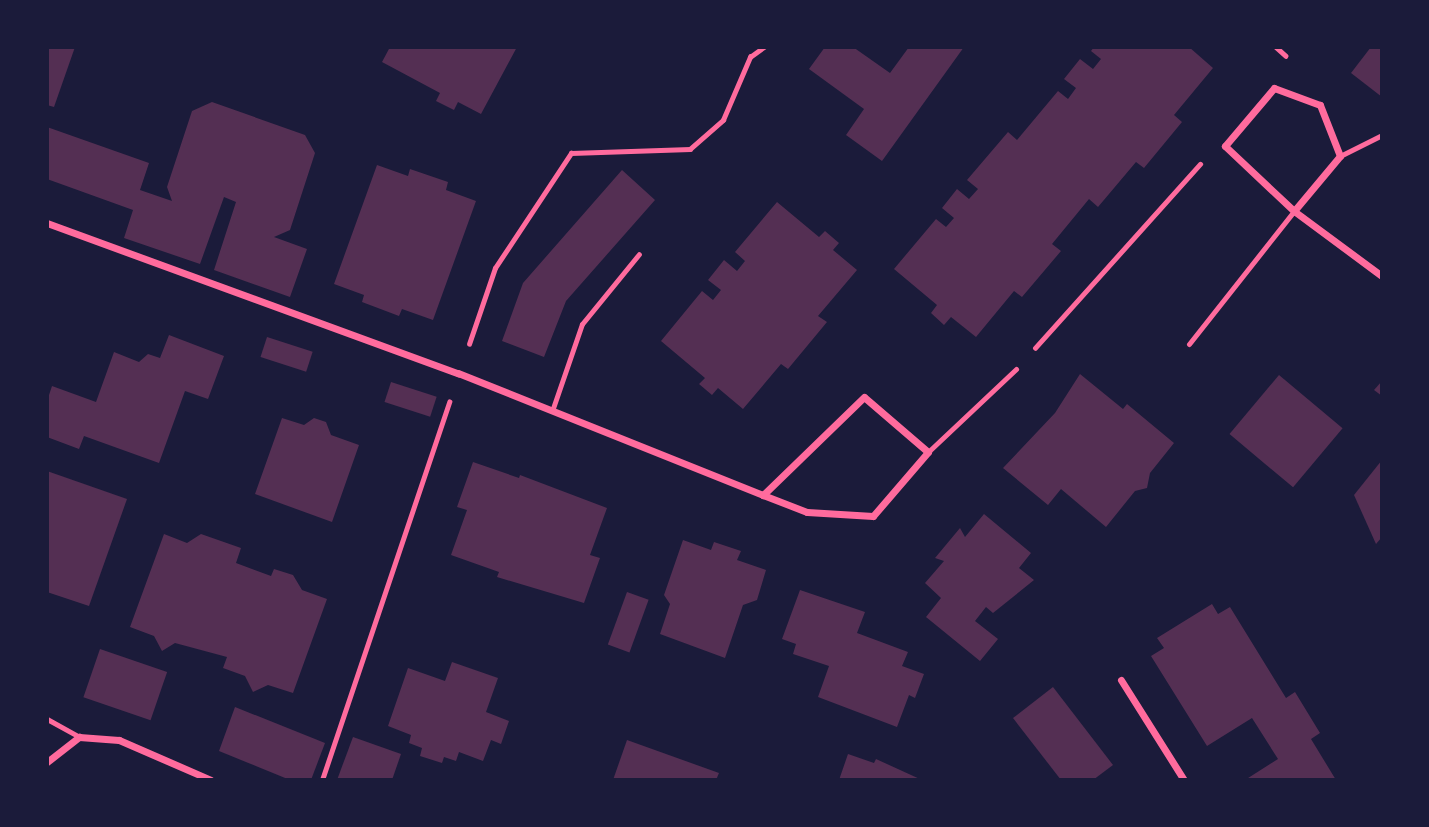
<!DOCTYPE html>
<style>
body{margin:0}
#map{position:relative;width:1429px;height:827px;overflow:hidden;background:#1b1b3a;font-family:"Asap Condensed",sans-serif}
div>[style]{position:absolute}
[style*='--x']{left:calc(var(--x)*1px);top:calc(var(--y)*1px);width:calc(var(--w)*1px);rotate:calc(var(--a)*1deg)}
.building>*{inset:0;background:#542f53;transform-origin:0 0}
.path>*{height:4.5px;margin:-2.25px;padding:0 2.25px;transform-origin:2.25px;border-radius:2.25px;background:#ff6b9d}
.service>*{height:5px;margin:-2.5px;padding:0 2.5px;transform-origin:2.5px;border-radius:2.5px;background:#ff6b9d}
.minor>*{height:7px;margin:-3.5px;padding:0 3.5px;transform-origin:3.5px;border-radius:3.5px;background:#ff6b9d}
span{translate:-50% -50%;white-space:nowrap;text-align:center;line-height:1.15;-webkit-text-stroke:7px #1b1b3a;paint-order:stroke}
.frame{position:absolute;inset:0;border:49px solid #1b1b3a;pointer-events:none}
</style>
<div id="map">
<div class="building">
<div style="clip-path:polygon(47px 47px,75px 47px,54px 107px,47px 105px)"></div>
<div style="clip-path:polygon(390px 47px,517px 47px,481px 114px,458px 102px,454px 110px,436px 101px,440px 93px,382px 62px)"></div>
<div style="clip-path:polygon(825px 47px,853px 47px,890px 73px,909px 47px,964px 47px,882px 161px,846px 135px,864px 109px,809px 69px)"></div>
<div style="clip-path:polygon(1094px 47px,1189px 47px,1213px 68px,1174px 115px,1182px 122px,1144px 168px,1136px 162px,1098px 207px,1089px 199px,1052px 244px,1061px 251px,1022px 297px,1014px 291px,976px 337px,951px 317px,944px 325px,931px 313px,937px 305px,894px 269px,936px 219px,946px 227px,954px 218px,942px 208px,957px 189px,969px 199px,978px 189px,967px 180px,1008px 132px,1017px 140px,1058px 91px,1068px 99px,1076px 88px,1064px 79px,1080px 59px,1093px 69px,1101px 59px,1091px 51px)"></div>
<div style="clip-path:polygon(1371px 47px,1382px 47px,1382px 97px,1351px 73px)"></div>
<div style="clip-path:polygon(212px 102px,305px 135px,315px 153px,290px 230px,274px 237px,307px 249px,290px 297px,214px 270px,236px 202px,224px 197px,200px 264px,124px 238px,133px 210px,47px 179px,47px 127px,149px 163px,140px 190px,172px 201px,167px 187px,192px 111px)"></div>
<div style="clip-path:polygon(377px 165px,408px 176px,410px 169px,448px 182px,446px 190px,476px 201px,433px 320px,402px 309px,399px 316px,362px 302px,364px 295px,334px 284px)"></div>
<div style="clip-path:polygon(622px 170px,655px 200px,566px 301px,544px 357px,502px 341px,523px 283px)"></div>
<div style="clip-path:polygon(777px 202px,819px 237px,825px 231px,839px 243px,833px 250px,857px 270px,818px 316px,827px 322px,788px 369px,781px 364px,743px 409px,718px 388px,712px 395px,699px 384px,705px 378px,661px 341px,702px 291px,713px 300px,721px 290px,708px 280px,724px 260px,737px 271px,745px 261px,735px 252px)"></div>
<div style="clip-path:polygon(169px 335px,224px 356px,208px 399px,185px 391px,159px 463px,84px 436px,79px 449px,47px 437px,47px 401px,52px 386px,96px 402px,114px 352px,139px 362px,148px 354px,160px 358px)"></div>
<div style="left:267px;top:337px;width:48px;height:21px;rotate:18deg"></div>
<div style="clip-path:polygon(1080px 374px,1123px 409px,1127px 404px,1174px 443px,1150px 473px,1147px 488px,1135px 491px,1106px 527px,1061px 489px,1048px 505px,1003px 468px,1055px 413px)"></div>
<div style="left:1279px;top:375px;width:83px;height:77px;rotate:40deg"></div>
<div style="clip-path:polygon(1382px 381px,1382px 396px,1374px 390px)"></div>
<div style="left:391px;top:382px;width:48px;height:21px;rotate:18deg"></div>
<div style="clip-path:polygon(282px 418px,304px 425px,314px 418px,326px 422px,331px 435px,359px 445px,332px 522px,255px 494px)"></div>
<div style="clip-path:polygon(1382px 460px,1382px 537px,1376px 544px,1354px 495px)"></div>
<div style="clip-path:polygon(473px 462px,519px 478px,520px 475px,607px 508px,590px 555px,600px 558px,584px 603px,497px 577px,499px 572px,451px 555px,467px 510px,457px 507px)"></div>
<div style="clip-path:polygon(47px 471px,127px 499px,89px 606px,47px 592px)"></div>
<div style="clip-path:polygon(984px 514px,1031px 553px,1019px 568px,1034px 580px,993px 613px,986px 607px,975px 621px,998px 639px,980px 661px,926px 617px,941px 598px,925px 583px,944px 561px,935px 558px,960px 528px,965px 537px)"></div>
<div style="clip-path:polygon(164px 534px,187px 543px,201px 534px,241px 548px,236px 563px,271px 576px,274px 569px,293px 575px,302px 590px,327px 599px,293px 693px,268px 685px,253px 692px,245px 676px,223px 668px,227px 657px,175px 643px,162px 651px,154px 636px,130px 627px)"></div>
<div style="clip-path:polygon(683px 540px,711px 550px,714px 542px,741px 551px,737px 560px,766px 570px,757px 600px,743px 605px,725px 658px,660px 634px,670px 604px,664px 595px)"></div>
<div style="clip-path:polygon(800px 590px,865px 612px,857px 633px,908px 652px,902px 666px,924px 674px,915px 698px,909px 695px,897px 727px,818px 697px,829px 666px,793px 654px,796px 644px,782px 639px)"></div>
<div style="left:627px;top:592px;width:23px;height:56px;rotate:20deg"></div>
<div style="clip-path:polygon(1212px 604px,1218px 614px,1230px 607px,1286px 698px,1295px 692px,1320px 733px,1311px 739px,1336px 780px,1245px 780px,1278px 759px,1252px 718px,1207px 746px,1151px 656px,1164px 648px,1157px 638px)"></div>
<div style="left:100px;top:649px;width:71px;height:51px;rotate:19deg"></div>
<div style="clip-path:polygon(452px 662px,498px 678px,486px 712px,509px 721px,501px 744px,491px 740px,483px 761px,459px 752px,456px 761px,444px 757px,442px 763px,420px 756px,422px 748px,409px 743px,411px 735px,388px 726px,408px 668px,445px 681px)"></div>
<div style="clip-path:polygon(1053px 687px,1113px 765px,1093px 780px,1061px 780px,1013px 718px)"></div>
<div style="clip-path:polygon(235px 707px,325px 743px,311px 780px,290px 780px,219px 751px)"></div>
<div style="clip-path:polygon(353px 737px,401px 754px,392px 780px,337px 780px)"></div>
<div style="clip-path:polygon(627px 740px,719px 773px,716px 780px,613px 780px)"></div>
<div style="clip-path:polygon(848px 754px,874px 763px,876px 759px,922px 780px,839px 780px)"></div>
</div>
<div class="path">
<div style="--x:1276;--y:47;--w:13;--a:42"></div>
<div style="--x:469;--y:344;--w:80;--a:-71.1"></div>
<div style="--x:495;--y:268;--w:138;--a:-56.5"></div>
<div style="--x:571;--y:153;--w:119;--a:-1.9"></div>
<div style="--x:690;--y:149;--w:44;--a:-41.3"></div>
<div style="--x:723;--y:120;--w:69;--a:-66.8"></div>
<div style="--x:750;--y:57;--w:17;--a:-36"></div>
<div style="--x:1035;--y:348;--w:247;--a:-48.1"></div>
<div style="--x:322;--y:780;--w:399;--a:-71.4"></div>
</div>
<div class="service">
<div style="--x:1340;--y:156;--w:47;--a:-26.6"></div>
<div style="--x:1189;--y:344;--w:169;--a:-51.7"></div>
<div style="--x:552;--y:411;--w:92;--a:-71"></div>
<div style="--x:582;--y:324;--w:90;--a:-50.8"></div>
<div style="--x:928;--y:452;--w:121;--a:-43.3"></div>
<div style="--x:47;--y:719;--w:37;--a:29"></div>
</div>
<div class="minor">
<div style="--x:1294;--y:211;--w:72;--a:-50.1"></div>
<div style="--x:1340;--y:156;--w:55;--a:-111.4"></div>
<div style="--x:1320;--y:105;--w:49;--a:-159.7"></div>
<div style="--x:1274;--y:88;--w:76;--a:130.2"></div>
<div style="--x:1225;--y:146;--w:95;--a:43.3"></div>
<div style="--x:1294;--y:211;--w:109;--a:36.5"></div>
<div style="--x:47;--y:223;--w:438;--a:20.1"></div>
<div style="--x:458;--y:373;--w:328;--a:21.8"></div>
<div style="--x:763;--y:495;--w:47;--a:21.1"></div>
<div style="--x:807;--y:512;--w:66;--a:3.5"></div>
<div style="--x:873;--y:516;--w:84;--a:-49.3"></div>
<div style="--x:928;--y:452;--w:84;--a:-139.3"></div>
<div style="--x:864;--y:397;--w:141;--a:135.9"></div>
<div style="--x:1121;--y:680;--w:118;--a:57.8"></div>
<div style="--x:47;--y:762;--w:41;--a:-38"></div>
<div style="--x:79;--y:737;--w:40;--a:4.3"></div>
<div style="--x:119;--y:740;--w:100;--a:23.5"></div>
</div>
<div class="frame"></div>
</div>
